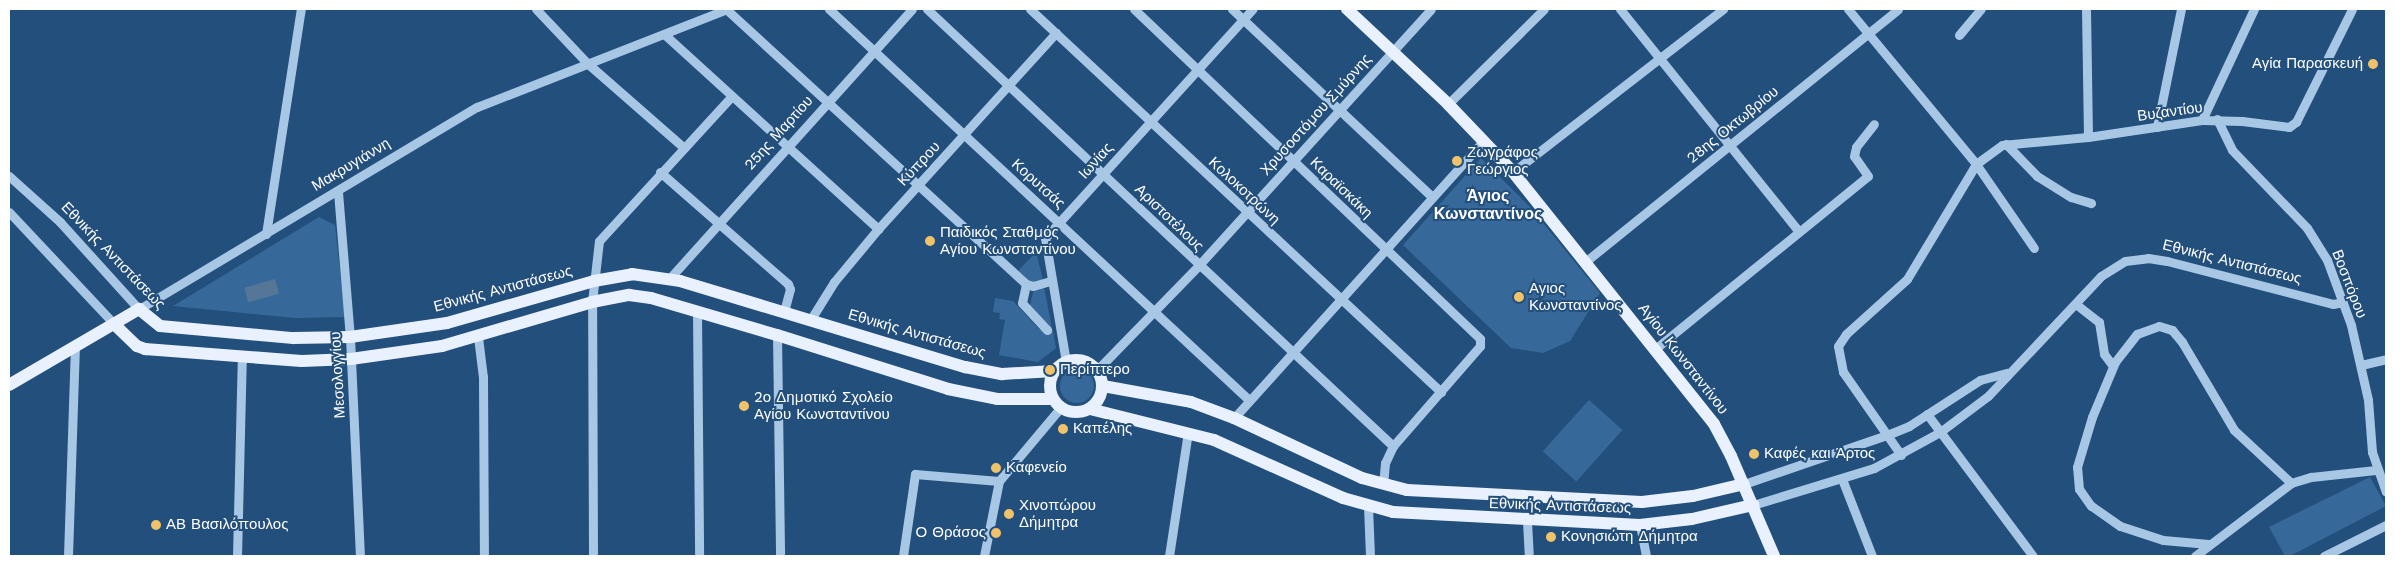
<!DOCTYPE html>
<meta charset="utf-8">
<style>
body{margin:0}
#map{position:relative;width:2395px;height:565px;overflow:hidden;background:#234f7c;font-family:"Work Sans",sans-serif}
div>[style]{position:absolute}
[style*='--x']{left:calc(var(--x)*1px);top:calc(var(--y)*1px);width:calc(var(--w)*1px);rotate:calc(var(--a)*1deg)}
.green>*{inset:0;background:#36699a;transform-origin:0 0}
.round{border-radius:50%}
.water>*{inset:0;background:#567698;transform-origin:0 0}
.minor>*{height:9px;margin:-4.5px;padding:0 4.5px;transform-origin:4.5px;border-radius:4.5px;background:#a7c7e5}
.major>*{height:12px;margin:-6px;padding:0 6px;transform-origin:6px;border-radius:6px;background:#e8f1fd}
.major>.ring{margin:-6px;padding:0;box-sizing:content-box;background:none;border:12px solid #e8f1fd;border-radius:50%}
.dots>*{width:14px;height:14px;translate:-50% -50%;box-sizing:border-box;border:2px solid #234f7c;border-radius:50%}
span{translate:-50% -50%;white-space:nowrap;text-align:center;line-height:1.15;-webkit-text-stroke:4px #234f7c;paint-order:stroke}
.poi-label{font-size:15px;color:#fff}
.right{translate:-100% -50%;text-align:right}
.left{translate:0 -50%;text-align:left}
.street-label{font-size:15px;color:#fff}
.neighbourhood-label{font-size:16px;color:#fff;font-weight:700}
.frame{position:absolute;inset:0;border:10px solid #fff;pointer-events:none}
</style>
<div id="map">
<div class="green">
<div style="clip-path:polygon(1481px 158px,1531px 208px,1600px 293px,1570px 341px,1543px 353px,1511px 348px,1403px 245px)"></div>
<div style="clip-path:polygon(319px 217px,335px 225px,345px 317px,294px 318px,173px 306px)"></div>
<div style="clip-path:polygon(1036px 252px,1043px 280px,1030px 283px,1018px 271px)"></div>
<div style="clip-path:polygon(1044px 287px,1052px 328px,1051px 329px,1029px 308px,1034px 289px)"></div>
<div style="clip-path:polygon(995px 298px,1013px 301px,1039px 329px,1053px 331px,1056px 348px,1038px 362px,999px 355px,1005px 320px,999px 319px,1000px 313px,993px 312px)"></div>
<div class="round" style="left:1060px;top:369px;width:34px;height:34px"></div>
<div style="left:1589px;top:400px;width:45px;height:69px;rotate:42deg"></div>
<div style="clip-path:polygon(2370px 477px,2386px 506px,2290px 556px,2285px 556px,2269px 527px)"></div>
</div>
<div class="water">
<div style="left:275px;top:279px;width:15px;height:32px;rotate:74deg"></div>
</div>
<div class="minor">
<div style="--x:536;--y:9;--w:74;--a:46.6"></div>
<div style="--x:587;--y:63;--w:129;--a:41.2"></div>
<div style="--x:726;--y:9;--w:407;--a:42.5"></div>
<div style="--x:1026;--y:284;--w:7;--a:16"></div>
<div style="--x:1033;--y:286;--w:19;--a:-16"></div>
<div style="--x:829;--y:9;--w:574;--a:42.95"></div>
<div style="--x:927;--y:9;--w:639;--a:43.16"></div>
<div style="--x:1030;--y:9;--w:562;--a:42.98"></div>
<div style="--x:1134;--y:9;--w:478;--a:43.6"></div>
<div style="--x:1480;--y:339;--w:7;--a:90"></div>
<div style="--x:1480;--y:346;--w:133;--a:131"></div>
<div style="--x:1393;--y:446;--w:19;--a:115"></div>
<div style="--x:1385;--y:463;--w:21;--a:95"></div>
<div style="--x:1232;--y:9;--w:273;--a:43.2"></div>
<div style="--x:1620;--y:9;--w:284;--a:51.2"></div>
<div style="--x:1848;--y:9;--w:201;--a:50.4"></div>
<div style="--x:1976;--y:164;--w:102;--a:55.4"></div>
<div style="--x:2086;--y:9;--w:128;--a:89.1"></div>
<div style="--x:664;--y:34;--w:290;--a:42.3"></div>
<div style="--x:1959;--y:35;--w:34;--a:-50"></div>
<div style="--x:1448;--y:104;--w:135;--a:-44.7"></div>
<div style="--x:2217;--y:119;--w:34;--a:64"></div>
<div style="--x:2232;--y:150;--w:108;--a:46.1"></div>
<div style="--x:2307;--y:228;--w:38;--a:58"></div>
<div style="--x:2327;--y:260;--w:69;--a:69.7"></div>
<div style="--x:2351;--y:325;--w:77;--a:77.2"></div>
<div style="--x:2368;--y:400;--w:52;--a:85.6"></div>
<div style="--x:2372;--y:452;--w:42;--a:70.7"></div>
<div style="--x:2202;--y:120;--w:123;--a:-64.9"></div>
<div style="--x:2157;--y:127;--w:120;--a:-78.5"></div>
<div style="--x:2006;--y:144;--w:45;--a:45.9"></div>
<div style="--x:2037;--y:176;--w:40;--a:32"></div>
<div style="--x:2071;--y:197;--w:21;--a:17"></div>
<div style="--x:660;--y:172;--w:170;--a:41.2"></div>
<div style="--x:788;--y:284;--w:5;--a:68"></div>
<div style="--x:790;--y:289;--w:23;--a:105"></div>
<div style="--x:1513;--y:172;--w:266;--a:-37.8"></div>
<div style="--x:9;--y:176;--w:69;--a:42"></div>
<div style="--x:60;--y:222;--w:118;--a:47.8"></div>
<div style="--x:139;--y:309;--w:394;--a:-30.9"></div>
<div style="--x:477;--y:107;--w:269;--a:-21.4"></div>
<div style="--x:338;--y:192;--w:145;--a:85.3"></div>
<div style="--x:350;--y:337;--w:219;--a:87.4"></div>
<div style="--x:9;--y:212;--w:154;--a:46.8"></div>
<div style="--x:266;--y:234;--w:228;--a:-81.2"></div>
<div style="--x:1585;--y:262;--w:402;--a:-38.9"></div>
<div style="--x:669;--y:279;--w:363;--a:-48"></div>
<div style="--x:1026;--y:284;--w:19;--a:102"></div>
<div style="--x:1022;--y:303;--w:37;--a:47"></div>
<div style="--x:2077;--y:305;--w:28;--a:38"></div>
<div style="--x:2099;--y:322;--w:32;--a:81"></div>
<div style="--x:2104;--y:354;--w:15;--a:53"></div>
<div style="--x:697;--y:312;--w:244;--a:89.5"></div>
<div style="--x:811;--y:319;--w:44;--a:-58.1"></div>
<div style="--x:834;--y:282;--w:69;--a:-50.3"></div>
<div style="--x:878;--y:229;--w:265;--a:-47.8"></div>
<div style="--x:777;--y:335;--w:221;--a:89.2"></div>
<div style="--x:478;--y:337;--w:40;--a:82.9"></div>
<div style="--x:483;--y:377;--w:179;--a:89.7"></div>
<div style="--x:1655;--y:349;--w:274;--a:-39.1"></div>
<div style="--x:1868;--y:176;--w:24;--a:-125"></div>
<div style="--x:1854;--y:156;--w:9;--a:-77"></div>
<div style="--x:1856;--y:147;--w:29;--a:-52"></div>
<div style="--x:1066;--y:362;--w:126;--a:-99.6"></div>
<div style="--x:1045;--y:238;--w:309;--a:-47.8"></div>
<div style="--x:2361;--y:365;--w:26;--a:-13"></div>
<div style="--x:1097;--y:370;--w:146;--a:-45.8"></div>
<div style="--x:1199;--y:265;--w:345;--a:-47.8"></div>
<div style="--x:1927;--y:414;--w:177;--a:53.3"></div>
<div style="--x:1234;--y:418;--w:374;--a:-48"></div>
<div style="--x:1901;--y:455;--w:101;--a:-124.9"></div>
<div style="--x:1843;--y:372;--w:26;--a:-101"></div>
<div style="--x:1838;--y:346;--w:14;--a:-56"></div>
<div style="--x:1846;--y:334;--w:82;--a:-42"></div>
<div style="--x:1907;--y:279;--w:134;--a:-59"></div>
<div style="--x:1976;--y:164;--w:32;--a:-36"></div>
<div style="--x:2002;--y:145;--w:86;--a:-5.3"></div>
<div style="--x:2088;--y:137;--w:115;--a:-8.5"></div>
<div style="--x:2202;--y:120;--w:40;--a:1.4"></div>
<div style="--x:2242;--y:121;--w:47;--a:7.3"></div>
<div style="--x:2289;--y:127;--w:9;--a:-36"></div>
<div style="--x:2296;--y:122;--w:126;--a:-63.6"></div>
<div style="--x:1842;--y:479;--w:83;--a:68.7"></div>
<div style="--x:1744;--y:484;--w:151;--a:-18.9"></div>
<div style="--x:1887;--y:435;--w:24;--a:-22"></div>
<div style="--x:1909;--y:426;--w:85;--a:-32.9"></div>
<div style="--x:1980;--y:380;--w:28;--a:-15"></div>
<div style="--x:1753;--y:505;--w:127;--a:-17"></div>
<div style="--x:1874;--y:468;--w:75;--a:-28.6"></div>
<div style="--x:1940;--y:432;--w:60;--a:-36.9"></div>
<div style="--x:1988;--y:396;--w:165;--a:-46.7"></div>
<div style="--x:2101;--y:276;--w:28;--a:-32"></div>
<div style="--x:2125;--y:261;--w:23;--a:-7"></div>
<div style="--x:2148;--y:258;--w:19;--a:9"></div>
<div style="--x:2167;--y:261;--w:171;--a:14.5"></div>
<div style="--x:2333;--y:304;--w:10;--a:-11"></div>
<div style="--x:1368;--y:506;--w:50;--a:87.7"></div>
<div style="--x:1527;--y:521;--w:35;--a:87"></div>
<div style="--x:1640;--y:525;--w:32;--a:79"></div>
<div style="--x:2208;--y:544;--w:45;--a:-174.9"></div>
<div style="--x:2163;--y:540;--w:45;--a:-162"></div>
<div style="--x:2120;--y:526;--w:35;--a:-145"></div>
<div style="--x:2091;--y:506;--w:21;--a:-125"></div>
<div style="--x:2079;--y:489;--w:22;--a:-95"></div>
<div style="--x:2077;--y:467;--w:52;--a:-73.3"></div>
<div style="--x:2092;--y:417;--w:60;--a:-67.3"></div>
<div style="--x:2115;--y:362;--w:36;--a:-52"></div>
<div style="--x:2137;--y:334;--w:23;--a:-20"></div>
<div style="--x:2159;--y:326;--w:14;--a:17"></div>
<div style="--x:2172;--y:330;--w:16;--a:50"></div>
<div style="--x:2182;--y:342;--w:102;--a:59.4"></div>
<div style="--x:2234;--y:430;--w:78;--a:42.9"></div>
<div style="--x:68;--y:556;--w:210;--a:-88.1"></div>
<div style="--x:237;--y:556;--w:199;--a:-88.6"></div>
<div style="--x:593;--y:556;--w:254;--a:-90.2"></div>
<div style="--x:592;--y:302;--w:61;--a:-83.5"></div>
<div style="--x:599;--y:241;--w:195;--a:-47.5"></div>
<div style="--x:903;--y:556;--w:83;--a:-81.7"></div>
<div style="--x:915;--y:474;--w:84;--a:4.8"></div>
<div style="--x:984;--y:556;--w:76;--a:-78.7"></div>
<div style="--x:999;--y:481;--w:97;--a:-50"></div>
<div style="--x:1169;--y:556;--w:125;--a:-81.3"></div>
<div style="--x:2195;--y:556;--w:121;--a:-37.2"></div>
<div style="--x:2291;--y:483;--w:21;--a:-17"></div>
<div style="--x:2311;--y:477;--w:65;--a:-6.1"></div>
<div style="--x:2324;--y:556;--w:69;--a:-26.6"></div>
</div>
<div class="major">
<div style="--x:1347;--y:9;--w:139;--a:43.2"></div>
<div style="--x:1448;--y:104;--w:94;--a:46.3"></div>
<div style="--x:1513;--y:172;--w:322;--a:51.4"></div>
<div style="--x:1714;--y:424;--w:36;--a:62"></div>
<div style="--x:1731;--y:456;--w:109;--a:66.7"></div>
<div style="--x:114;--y:324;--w:32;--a:44"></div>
<div style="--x:137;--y:346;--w:9;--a:21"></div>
<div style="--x:145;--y:349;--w:157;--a:4.4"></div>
<div style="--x:302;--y:361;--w:49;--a:-2.3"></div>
<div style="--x:351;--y:359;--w:92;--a:-8.1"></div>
<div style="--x:442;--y:346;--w:156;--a:-16.3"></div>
<div style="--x:592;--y:302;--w:38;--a:-11"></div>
<div style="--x:629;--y:295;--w:22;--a:8"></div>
<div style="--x:651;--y:298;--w:131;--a:16.4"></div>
<div style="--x:777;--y:335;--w:179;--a:17.5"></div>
<div style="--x:948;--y:389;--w:50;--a:11.5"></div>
<div style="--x:997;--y:399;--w:56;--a:0"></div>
<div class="ring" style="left:1050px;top:360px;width:40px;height:40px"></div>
<div style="--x:9;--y:385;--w:151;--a:-30.3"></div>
<div style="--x:139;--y:309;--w:27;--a:39"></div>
<div style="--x:160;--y:326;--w:134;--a:5.2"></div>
<div style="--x:293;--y:338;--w:57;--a:-1"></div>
<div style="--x:350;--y:337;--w:98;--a:-8.2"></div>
<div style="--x:447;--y:323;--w:153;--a:-15.9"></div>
<div style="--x:594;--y:281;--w:39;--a:-10"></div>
<div style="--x:632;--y:274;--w:49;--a:8.3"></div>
<div style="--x:680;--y:281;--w:298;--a:16.8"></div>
<div style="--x:965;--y:367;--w:38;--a:11"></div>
<div style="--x:1002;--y:374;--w:52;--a:-3.3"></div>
<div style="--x:1103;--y:386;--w:89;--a:10.3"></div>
<div style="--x:1191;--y:402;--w:46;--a:20.4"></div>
<div style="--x:1234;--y:418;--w:141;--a:25.1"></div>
<div style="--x:1362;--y:478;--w:47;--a:14.9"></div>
<div style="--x:1407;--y:490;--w:235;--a:2.9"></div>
<div style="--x:1642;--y:502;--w:51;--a:-6.7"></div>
<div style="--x:1693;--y:496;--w:52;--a:-13.2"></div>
<div style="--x:1090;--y:409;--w:128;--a:14"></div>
<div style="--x:1214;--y:440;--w:141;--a:24.2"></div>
<div style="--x:1343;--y:498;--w:52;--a:15.6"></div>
<div style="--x:1393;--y:512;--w:247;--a:3"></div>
<div style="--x:1640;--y:525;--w:52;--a:-6.6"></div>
<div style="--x:1692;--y:519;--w:63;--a:-12.9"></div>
</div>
<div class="dots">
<div style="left:2373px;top:64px;background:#f0c36a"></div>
<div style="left:1457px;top:161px;background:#f0c36a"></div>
<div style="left:930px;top:241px;background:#f0c36a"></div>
<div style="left:1519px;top:297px;background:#f0c36a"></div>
<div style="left:1050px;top:370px;background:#f0c36a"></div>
<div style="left:744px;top:406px;background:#f0c36a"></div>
<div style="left:1063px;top:429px;background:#f0c36a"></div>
<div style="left:1754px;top:454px;background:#f0c36a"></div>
<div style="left:996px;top:468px;background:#f0c36a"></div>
<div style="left:1009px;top:514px;background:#f0c36a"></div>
<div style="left:156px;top:525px;background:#f0c36a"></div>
<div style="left:996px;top:533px;background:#f0c36a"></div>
<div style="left:1551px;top:537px;background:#f0c36a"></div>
</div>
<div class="poi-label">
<span class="right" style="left:2363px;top:64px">Αγία Παρασκευή</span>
<span class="left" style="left:1467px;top:161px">Ζωγράφος<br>Γεώργιος</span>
<span class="left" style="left:940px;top:241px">Παιδικός Σταθμός<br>Αγίου Κωνσταντίνου</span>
<span class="left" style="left:1529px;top:297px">Αγιος<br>Κωνσταντίνος</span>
<span class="left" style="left:1060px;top:370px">Περίπτερο</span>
<span class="left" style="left:754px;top:406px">2ο Δημοτικό Σχολείο<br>Αγίου Κωνσταντίνου</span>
<span class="left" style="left:1073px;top:429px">Καπέλης</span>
<span class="left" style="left:1764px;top:454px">Καφές και Άρτος</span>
<span class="left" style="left:1006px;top:468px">Καφενείο</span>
<span class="left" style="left:1019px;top:514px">Χινοπώρου<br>Δήμητρα</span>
<span class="left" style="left:166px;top:525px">ΑΒ Βασιλόπουλος</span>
<span class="right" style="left:986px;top:533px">Ο Θράσος</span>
<span class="left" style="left:1561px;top:537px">Κονησιώτη Δήμητρα</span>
</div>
<div class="street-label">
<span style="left:2170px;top:112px;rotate:-8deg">Βυζαντίου</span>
<span style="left:1316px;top:115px;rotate:-48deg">Χρυσοστόμου Σμύρνης</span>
<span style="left:1733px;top:125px;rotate:-39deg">28ης Οκτωβρίου</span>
<span style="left:779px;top:133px;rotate:-48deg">25ης Μαρτίου</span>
<span style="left:1096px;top:161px;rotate:-48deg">Ιωνίας</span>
<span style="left:919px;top:164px;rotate:-47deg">Κύπρου</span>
<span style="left:351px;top:165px;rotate:-31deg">Μακρυγιάννη</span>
<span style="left:1038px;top:184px;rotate:42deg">Κορυτσάς</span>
<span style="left:1341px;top:188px;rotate:44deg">Καραϊσκάκη</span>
<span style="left:1244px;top:191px;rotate:43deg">Κολοκοτρώνη</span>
<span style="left:1169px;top:218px;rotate:44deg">Αριστοτέλους</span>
<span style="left:113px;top:256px;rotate:46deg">Εθνικής Αντιστάσεως</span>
<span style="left:2232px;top:262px;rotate:14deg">Εθνικής Αντιστάσεως</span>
<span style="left:2349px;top:284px;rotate:69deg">Βοσπόρου</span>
<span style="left:503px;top:289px;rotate:-15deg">Εθνικής Αντιστάσεως</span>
<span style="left:917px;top:334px;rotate:16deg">Εθνικής Αντιστάσεως</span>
<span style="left:1683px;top:359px;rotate:52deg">Αγίου Κωνσταντίνου</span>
<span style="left:338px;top:375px;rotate:-93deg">Μεσολογγίου</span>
<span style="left:1560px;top:506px;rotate:2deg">Εθνικής Αντιστάσεως</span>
</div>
<div class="neighbourhood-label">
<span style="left:1488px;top:205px">Άγιος<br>Κωνσταντίνος</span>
</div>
<div class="frame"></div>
</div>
